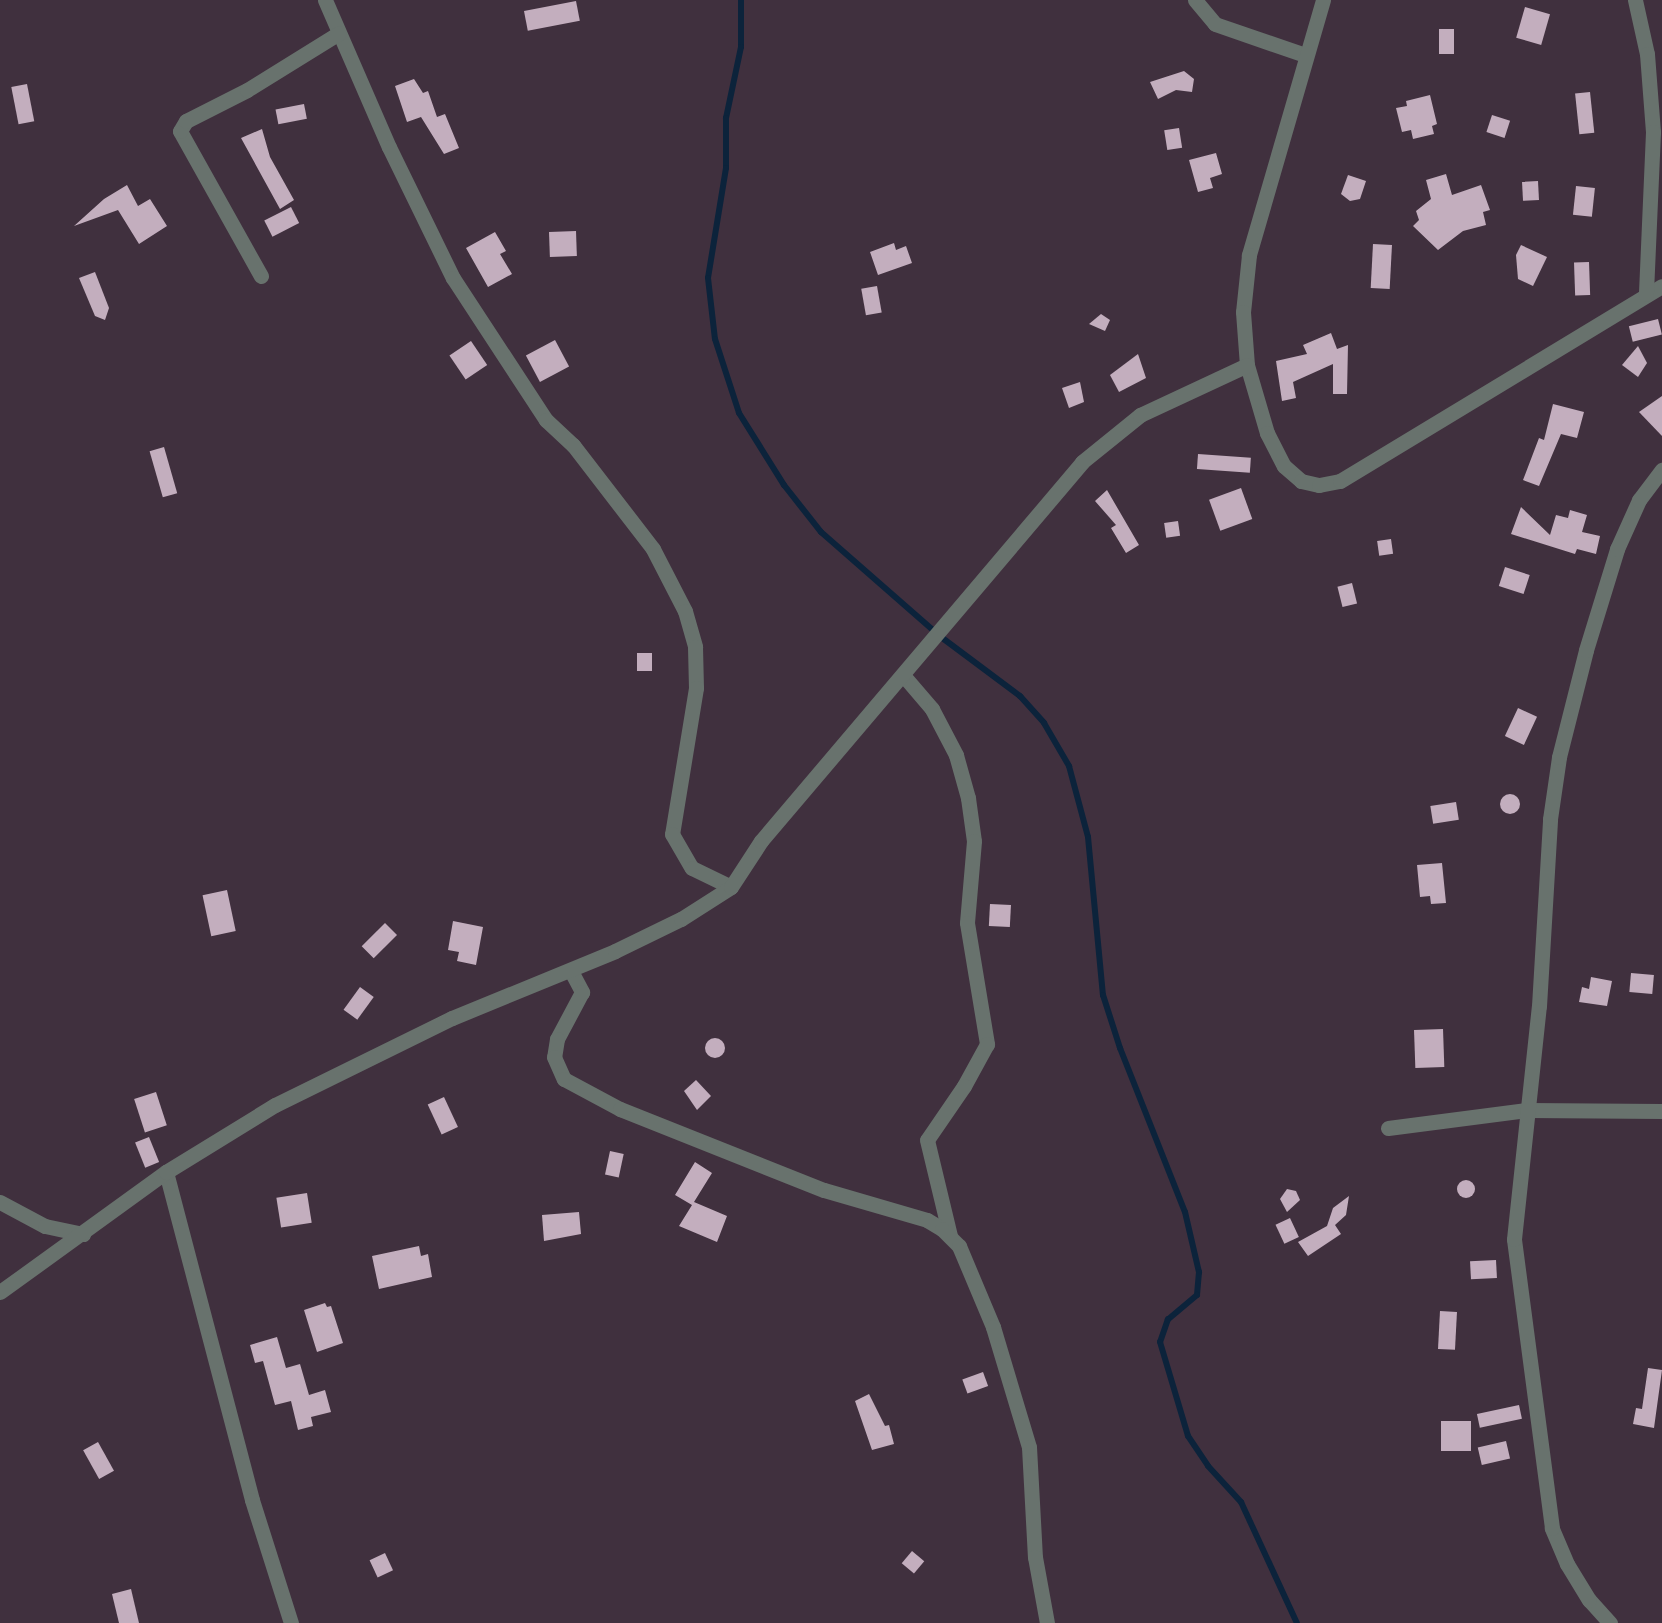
<!DOCTYPE html>
<style>
body{margin:0}
#map{position:relative;width:1662px;height:1623px;overflow:hidden;background:#40303e;font-family:Signika,sans-serif}
div>[style]{position:absolute}
[style*='--x']{left:calc(var(--x)*1px);top:calc(var(--y)*1px);width:calc(var(--w)*1px);rotate:calc(var(--a)*1deg)}
.stream>*{height:6px;margin:-3px;padding:0 3px;transform-origin:3px;border-radius:3px;background:#0c233b}
.building>*{inset:0;background:#c3aebe;transform-origin:0 0}
.round{border-radius:50%}
.minor>*{height:15px;margin:-7.5px;padding:0 7.5px;transform-origin:7.5px;border-radius:7.5px;background:#68726d}
span{translate:-50% -50%;white-space:nowrap;text-align:center;line-height:1.15;-webkit-text-stroke:6px #221b21;paint-order:stroke}
</style>
<div id="map">
<div class="stream">
<div style="--x:741;--y:0;--w:47;--a:90"></div>
<div style="--x:741;--y:47;--w:73;--a:101.9"></div>
<div style="--x:726;--y:118;--w:50;--a:90"></div>
<div style="--x:726;--y:168;--w:111;--a:99.3"></div>
<div style="--x:708;--y:278;--w:61;--a:83.5"></div>
<div style="--x:715;--y:339;--w:78;--a:72"></div>
<div style="--x:739;--y:413;--w:85;--a:58"></div>
<div style="--x:784;--y:485;--w:60;--a:51.8"></div>
<div style="--x:821;--y:532;--w:159;--a:41.2"></div>
<div style="--x:941;--y:637;--w:99;--a:36.8"></div>
<div style="--x:1020;--y:696;--w:36;--a:48"></div>
<div style="--x:1044;--y:723;--w:50;--a:59.8"></div>
<div style="--x:1069;--y:766;--w:73;--a:75"></div>
<div style="--x:1088;--y:837;--w:159;--a:84.6"></div>
<div style="--x:1103;--y:995;--w:56;--a:72.2"></div>
<div style="--x:1120;--y:1048;--w:176;--a:68.4"></div>
<div style="--x:1185;--y:1212;--w:62;--a:76.9"></div>
<div style="--x:1199;--y:1272;--w:23;--a:95"></div>
<div style="--x:1197;--y:1295;--w:38;--a:140"></div>
<div style="--x:1168;--y:1319;--w:24;--a:109"></div>
<div style="--x:1160;--y:1342;--w:98;--a:73.4"></div>
<div style="--x:1188;--y:1436;--w:36;--a:56"></div>
<div style="--x:1208;--y:1466;--w:49;--a:47.5"></div>
<div style="--x:1241;--y:1502;--w:133;--a:65.2"></div>
</div>
<div class="building">
<div style="left:576px;top:1px;width:20px;height:53px;rotate:79deg"></div>
<div style="left:1525px;top:7px;width:26px;height:32px;rotate:16deg"></div>
<div style="left:1439px;top:29px;width:15px;height:25px"></div>
<div style="clip-path:polygon(1184px 71px,1194px 79px,1192px 92px,1176px 90px,1158px 99px,1150px 82px)"></div>
<div style="clip-path:polygon(414px 79px,423px 93px,428px 91px,437px 117px,445px 114px,459px 148px,444px 154px,421px 117px,407px 122px,395px 86px)"></div>
<div style="left:27px;top:84px;width:38px;height:16px;rotate:79deg"></div>
<div style="left:1590px;top:92px;width:41px;height:15px;rotate:84deg"></div>
<div style="clip-path:polygon(1430px 95px,1437px 124px,1432px 126px,1434px 134px,1413px 139px,1411px 130px,1402px 132px,1396px 108px,1407px 106px,1406px 101px)"></div>
<div style="left:304px;top:104px;width:15px;height:29px;rotate:79deg"></div>
<div style="left:1492px;top:115px;width:19px;height:18px;rotate:18deg"></div>
<div style="left:1179px;top:128px;width:20px;height:15px;rotate:81deg"></div>
<div style="clip-path:polygon(262px 129px,270px 157px,294px 200px,280px 209px,241px 138px)"></div>
<div style="clip-path:polygon(1216px 153px,1222px 174px,1210px 178px,1213px 188px,1198px 192px,1189px 160px)"></div>
<div style="clip-path:polygon(1446px 174px,1452px 195px,1481px 185px,1490px 210px,1483px 212px,1486px 225px,1463px 231px,1438px 250px,1413px 226px,1419px 220px,1416px 211px,1431px 199px,1426px 180px)"></div>
<div style="clip-path:polygon(1348px 175px,1366px 181px,1360px 199px,1350px 201px,1341px 194px)"></div>
<div style="left:1538px;top:181px;width:19px;height:16px;rotate:87deg"></div>
<div style="clip-path:polygon(127px 185px,138px 206px,150px 199px,167px 226px,139px 244px,118px 210px,74px 226px,104px 199px)"></div>
<div style="left:1576px;top:186px;width:19px;height:29px;rotate:6deg"></div>
<div style="left:291px;top:207px;width:18px;height:30px;rotate:63deg"></div>
<div style="left:576px;top:231px;width:25px;height:27px;rotate:88deg"></div>
<div style="clip-path:polygon(495px 232px,506px 251px,500px 254px,512px 274px,488px 287px,466px 248px)"></div>
<div style="clip-path:polygon(894px 243px,896px 250px,906px 246px,912px 263px,878px 275px,870px 252px)"></div>
<div style="left:1373px;top:244px;width:19px;height:44px;rotate:3deg"></div>
<div style="clip-path:polygon(1521px 245px,1547px 257px,1533px 286px,1518px 279px,1516px 255px)"></div>
<div style="left:1589px;top:262px;width:33px;height:15px;rotate:88deg"></div>
<div style="clip-path:polygon(95px 272px,109px 308px,105px 320px,95px 316px,79px 278px)"></div>
<div style="left:877px;top:286px;width:27px;height:16px;rotate:80deg"></div>
<div style="clip-path:polygon(1101px 314px,1110px 320px,1105px 331px,1089px 324px)"></div>
<div style="left:1658px;top:319px;width:16px;height:30px;rotate:76deg"></div>
<div style="clip-path:polygon(1331px 333px,1337px 349px,1348px 345px,1347px 394px,1333px 394px,1333px 364px,1293px 382px,1296px 398px,1282px 401px,1276px 361px,1307px 354px,1303px 345px)"></div>
<div style="left:555px;top:340px;width:30px;height:33px;rotate:62deg"></div>
<div style="left:471px;top:341px;width:29px;height:26px;rotate:56deg"></div>
<div style="clip-path:polygon(1638px 346px,1647px 363px,1638px 377px,1622px 365px)"></div>
<div style="clip-path:polygon(1138px 354px,1146px 378px,1119px 392px,1110px 375px)"></div>
<div style="clip-path:polygon(1080px 382px,1084px 402px,1069px 408px,1062px 388px)"></div>
<div style="clip-path:polygon(1662px 396px,1662px 436px,1639px 412px)"></div>
<div style="clip-path:polygon(1553px 404px,1584px 412px,1577px 438px,1561px 434px,1539px 486px,1523px 480px,1539px 438px,1544px 440px)"></div>
<div style="left:164px;top:447px;width:48px;height:15px;rotate:74deg"></div>
<div style="left:1198px;top:454px;width:53px;height:15px;rotate:4deg"></div>
<div style="left:1241px;top:488px;width:33px;height:34px;rotate:70deg"></div>
<div style="clip-path:polygon(1107px 490px,1139px 545px,1126px 553px,1111px 528px,1116px 525px,1095px 501px)"></div>
<div style="clip-path:polygon(1521px 507px,1550px 535px,1556px 515px,1568px 518px,1570px 510px,1587px 515px,1582px 532px,1600px 536px,1596px 554px,1577px 549px,1575px 554px,1511px 534px)"></div>
<div style="left:1178px;top:521px;width:15px;height:14px;rotate:82deg"></div>
<div style="left:1391px;top:539px;width:15px;height:14px;rotate:82deg"></div>
<div style="left:1505px;top:567px;width:26px;height:20px;rotate:18deg"></div>
<div style="left:1352px;top:583px;width:21px;height:15px;rotate:76deg"></div>
<div style="left:652px;top:653px;width:18px;height:15px;rotate:90deg"></div>
<div style="left:1518px;top:708px;width:21px;height:31px;rotate:25deg"></div>
<div class="round" style="left:1500px;top:794px;width:20px;height:20px"></div>
<div style="left:1456px;top:802px;width:18px;height:26px;rotate:81deg"></div>
<div style="clip-path:polygon(1442px 863px,1446px 903px,1431px 904px,1430px 896px,1420px 897px,1417px 865px)"></div>
<div style="left:227px;top:890px;width:42px;height:25px;rotate:78deg"></div>
<div style="left:990px;top:904px;width:21px;height:22px;rotate:3deg"></div>
<div style="clip-path:polygon(453px 921px,483px 927px,476px 965px,457px 961px,459px 952px,448px 950px)"></div>
<div style="left:385px;top:923px;width:17px;height:33px;rotate:45deg"></div>
<div style="left:1631px;top:973px;width:23px;height:19px;rotate:5deg"></div>
<div style="clip-path:polygon(1591px 977px,1612px 981px,1607px 1006px,1579px 1002px,1582px 987px,1589px 989px)"></div>
<div style="left:360px;top:987px;width:17px;height:28px;rotate:36deg"></div>
<div style="left:1443px;top:1029px;width:38px;height:29px;rotate:88deg"></div>
<div class="round" style="left:705px;top:1038px;width:20px;height:20px"></div>
<div style="clip-path:polygon(696px 1080px,711px 1096px,697px 1110px,684px 1091px)"></div>
<div style="left:156px;top:1092px;width:35px;height:23px;rotate:72deg"></div>
<div style="left:444px;top:1097px;width:33px;height:18px;rotate:65deg"></div>
<div style="left:149px;top:1137px;width:27px;height:15px;rotate:68deg"></div>
<div style="left:610px;top:1151px;width:14px;height:24px;rotate:12deg"></div>
<div style="clip-path:polygon(695px 1162px,712px 1173px,694px 1202px,727px 1216px,717px 1242px,679px 1226px,692px 1205px,675px 1195px)"></div>
<div class="round" style="left:1457px;top:1180px;width:18px;height:18px"></div>
<div style="clip-path:polygon(1287px 1189px,1296px 1191px,1300px 1200px,1287px 1212px,1280px 1199px)"></div>
<div style="left:307px;top:1193px;width:30px;height:31px;rotate:81deg"></div>
<div style="clip-path:polygon(1349px 1196px,1346px 1215px,1335px 1225px,1341px 1234px,1308px 1256px,1298px 1242px,1327px 1226px,1333px 1208px)"></div>
<div style="clip-path:polygon(579px 1212px,581px 1234px,544px 1241px,542px 1215px)"></div>
<div style="left:1290px;top:1218px;width:21px;height:16px;rotate:65deg"></div>
<div style="clip-path:polygon(419px 1246px,421px 1256px,428px 1254px,432px 1277px,379px 1289px,372px 1256px)"></div>
<div style="left:1496px;top:1260px;width:18px;height:26px;rotate:87deg"></div>
<div style="clip-path:polygon(325px 1303px,327px 1307px,331px 1306px,343px 1343px,317px 1352px,304px 1310px)"></div>
<div style="left:1440px;top:1311px;width:17px;height:38px;rotate:3deg"></div>
<div style="clip-path:polygon(277px 1337px,286px 1368px,300px 1364px,309px 1395px,325px 1390px,331px 1412px,311px 1417px,313px 1426px,298px 1430px,291px 1401px,275px 1405px,263px 1361px,255px 1363px,250px 1345px)"></div>
<div style="clip-path:polygon(1648px 1368px,1662px 1370px,1654px 1428px,1633px 1424px,1636px 1408px,1642px 1409px)"></div>
<div style="left:983px;top:1372px;width:15px;height:22px;rotate:70deg"></div>
<div style="clip-path:polygon(869px 1394px,885px 1426px,889px 1425px,894px 1444px,872px 1450px,855px 1401px)"></div>
<div style="left:1519px;top:1405px;width:14px;height:43px;rotate:78deg"></div>
<div style="left:1471px;top:1421px;width:30px;height:30px;rotate:90deg"></div>
<div style="left:1506px;top:1441px;width:18px;height:29px;rotate:77deg"></div>
<div style="left:98px;top:1442px;width:33px;height:17px;rotate:61deg"></div>
<div style="left:912px;top:1551px;width:16px;height:16px;rotate:40deg"></div>
<div style="left:385px;top:1553px;width:19px;height:17px;rotate:65deg"></div>
<div style="clip-path:polygon(131px 1589px,139px 1623px,119px 1623px,112px 1594px)"></div>
</div>
<div class="minor">
<div style="--x:325;--y:0;--w:160;--a:66.5"></div>
<div style="--x:389;--y:147;--w:146;--a:64"></div>
<div style="--x:453;--y:278;--w:170;--a:56.8"></div>
<div style="--x:546;--y:420;--w:37;--a:43"></div>
<div style="--x:573;--y:445;--w:131;--a:52.4"></div>
<div style="--x:653;--y:549;--w:70;--a:62.7"></div>
<div style="--x:685;--y:611;--w:37;--a:74"></div>
<div style="--x:695;--y:647;--w:41;--a:88.6"></div>
<div style="--x:696;--y:688;--w:148;--a:99.3"></div>
<div style="--x:672;--y:834;--w:39;--a:60"></div>
<div style="--x:692;--y:868;--w:43;--a:26"></div>
<div style="--x:1195;--y:0;--w:31;--a:50"></div>
<div style="--x:1215;--y:24;--w:95;--a:19"></div>
<div style="--x:1323;--y:0;--w:266;--a:106.2"></div>
<div style="--x:1249;--y:255;--w:57;--a:96"></div>
<div style="--x:1243;--y:312;--w:53;--a:85.7"></div>
<div style="--x:1247;--y:365;--w:71;--a:73.6"></div>
<div style="--x:1267;--y:433;--w:37;--a:63"></div>
<div style="--x:1284;--y:466;--w:23;--a:41"></div>
<div style="--x:1301;--y:481;--w:18;--a:13"></div>
<div style="--x:1319;--y:485;--w:21;--a:-11"></div>
<div style="--x:1340;--y:481;--w:376;--a:-31.2"></div>
<div style="--x:1635;--y:0;--w:55;--a:77.5"></div>
<div style="--x:1647;--y:54;--w:78;--a:85.6"></div>
<div style="--x:1653;--y:132;--w:162;--a:92.5"></div>
<div style="--x:261;--y:276;--w:166;--a:-119.2"></div>
<div style="--x:180;--y:131;--w:12;--a:-59"></div>
<div style="--x:186;--y:121;--w:68;--a:-26.9"></div>
<div style="--x:247;--y:90;--w:108;--a:-31.8"></div>
<div style="--x:903;--y:675;--w:45;--a:49.5"></div>
<div style="--x:932;--y:709;--w:52;--a:62.4"></div>
<div style="--x:956;--y:755;--w:45;--a:74.4"></div>
<div style="--x:968;--y:798;--w:43;--a:82.1"></div>
<div style="--x:974;--y:841;--w:82;--a:94.9"></div>
<div style="--x:967;--y:923;--w:123;--a:80.6"></div>
<div style="--x:987;--y:1044;--w:48;--a:118.7"></div>
<div style="--x:964;--y:1086;--w:65;--a:124.4"></div>
<div style="--x:927;--y:1140;--w:99;--a:76.5"></div>
<div style="--x:571;--y:971;--w:24;--a:62"></div>
<div style="--x:582;--y:992;--w:53;--a:118"></div>
<div style="--x:557;--y:1039;--w:18;--a:99"></div>
<div style="--x:554;--y:1057;--w:24;--a:66"></div>
<div style="--x:564;--y:1079;--w:64;--a:28.2"></div>
<div style="--x:620;--y:1109;--w:219;--a:21.7"></div>
<div style="--x:824;--y:1190;--w:107;--a:16.2"></div>
<div style="--x:927;--y:1220;--w:17;--a:31"></div>
<div style="--x:942;--y:1229;--w:24;--a:45"></div>
<div style="--x:959;--y:1246;--w:88;--a:67.2"></div>
<div style="--x:993;--y:1327;--w:125;--a:73.3"></div>
<div style="--x:1029;--y:1447;--w:110;--a:86.9"></div>
<div style="--x:1035;--y:1557;--w:67;--a:79.7"></div>
<div style="--x:1388;--y:1128;--w:140;--a:-7.4"></div>
<div style="--x:1527;--y:1110;--w:135;--a:0.4"></div>
<div style="--x:166;--y:1172;--w:339;--a:75.3"></div>
<div style="--x:252;--y:1500;--w:129;--a:72.4"></div>
<div style="--x:0;--y:1202;--w:51;--a:28.1"></div>
<div style="--x:45;--y:1226;--w:39;--a:12"></div>
<div style="--x:0;--y:1292;--w:205;--a:-35.9"></div>
<div style="--x:166;--y:1172;--w:128;--a:-31.6"></div>
<div style="--x:275;--y:1105;--w:197;--a:-26.2"></div>
<div style="--x:452;--y:1018;--w:176;--a:-22.3"></div>
<div style="--x:615;--y:951;--w:73;--a:-25.9"></div>
<div style="--x:681;--y:919;--w:59;--a:-32.6"></div>
<div style="--x:731;--y:887;--w:55;--a:-56.9"></div>
<div style="--x:761;--y:841;--w:497;--a:-49.7"></div>
<div style="--x:1082;--y:462;--w:75;--a:-39"></div>
<div style="--x:1140;--y:415;--w:118;--a:-25"></div>
<div style="--x:1610;--y:1623;--w:31;--a:-132"></div>
<div style="--x:1589;--y:1600;--w:42;--a:-121.4"></div>
<div style="--x:1567;--y:1564;--w:39;--a:-113"></div>
<div style="--x:1552;--y:1528;--w:291;--a:-97.5"></div>
<div style="--x:1514;--y:1239;--w:234;--a:-83.9"></div>
<div style="--x:1539;--y:1006;--w:187;--a:-86.6"></div>
<div style="--x:1550;--y:819;--w:63;--a:-81.7"></div>
<div style="--x:1559;--y:757;--w:110;--a:-75.8"></div>
<div style="--x:1586;--y:650;--w:106;--a:-72.9"></div>
<div style="--x:1617;--y:549;--w:54;--a:-65.8"></div>
<div style="--x:1639;--y:500;--w:38;--a:-53"></div>
</div>
</div>
